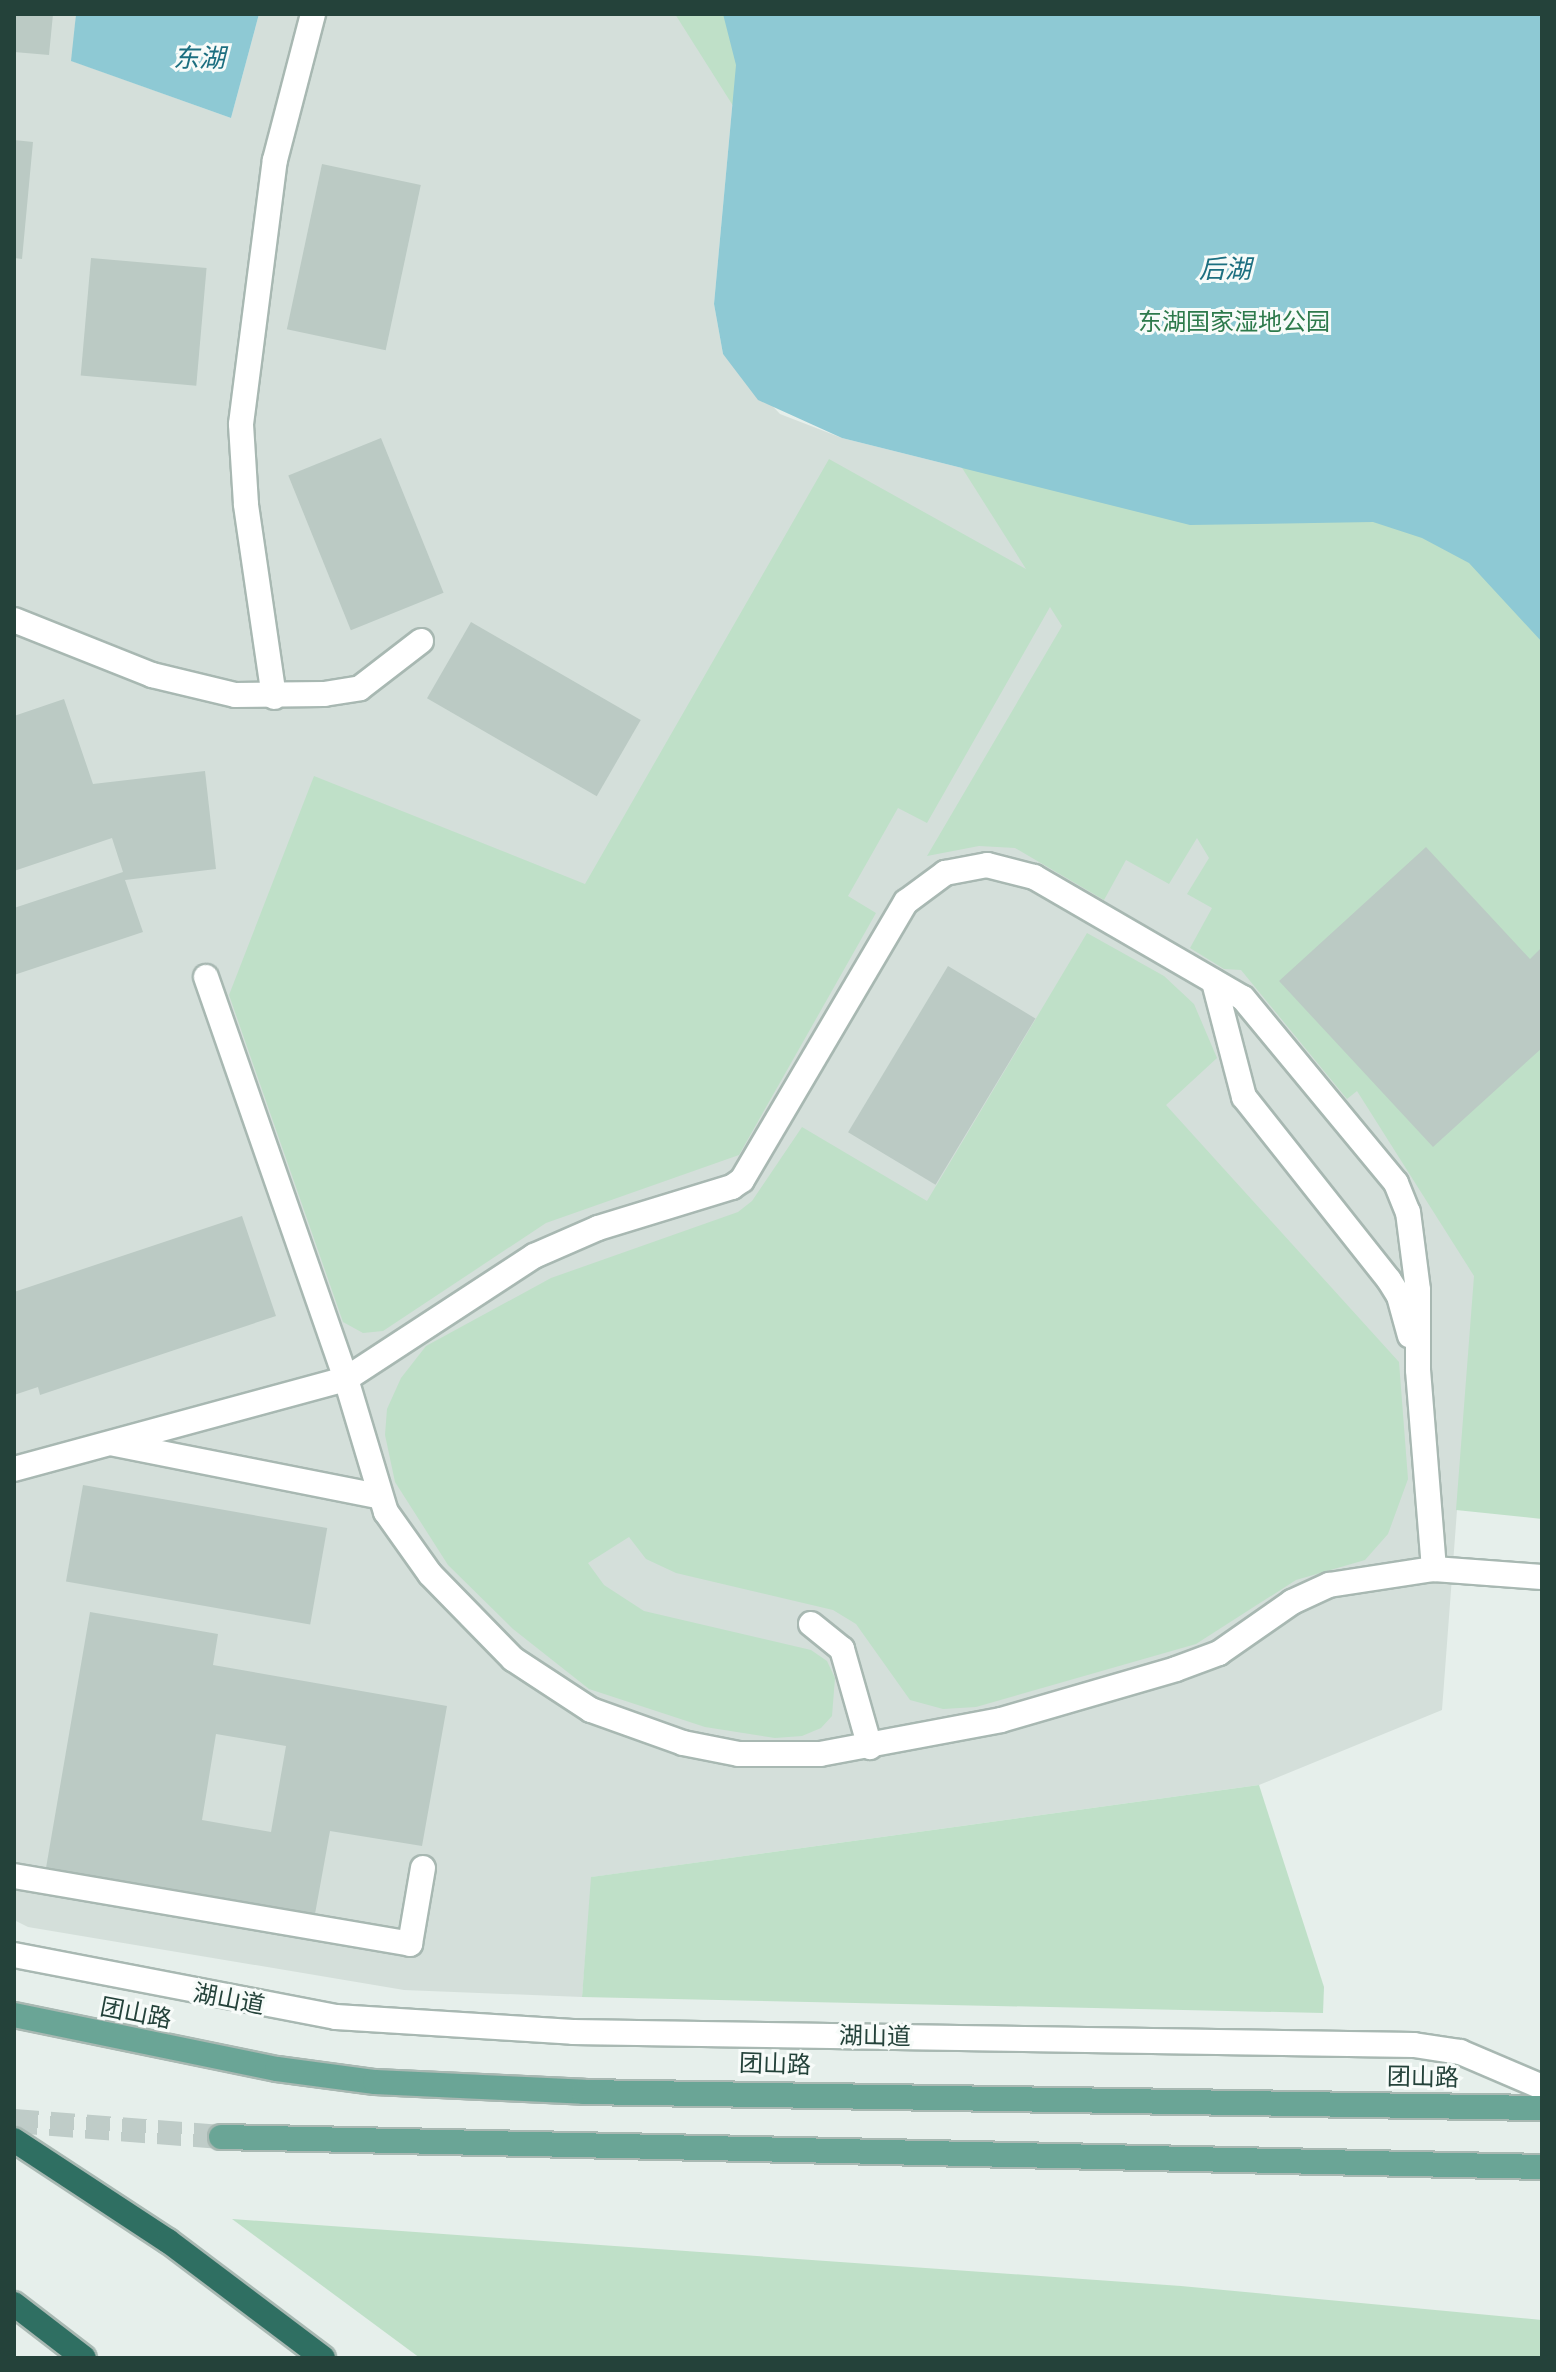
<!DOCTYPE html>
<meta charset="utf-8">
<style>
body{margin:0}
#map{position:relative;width:1556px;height:2372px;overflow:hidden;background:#e6efeb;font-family:Montserrat,"Noto Sans SC",sans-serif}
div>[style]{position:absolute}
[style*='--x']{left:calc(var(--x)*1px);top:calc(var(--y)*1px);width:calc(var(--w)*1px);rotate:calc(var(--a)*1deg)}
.built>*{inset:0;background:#d4dfda}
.green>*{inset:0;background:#bfe0c8}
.water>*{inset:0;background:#8ec9d4}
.building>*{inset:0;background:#bbcac4;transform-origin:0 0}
.major-tunnel>*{height:24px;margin-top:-12px;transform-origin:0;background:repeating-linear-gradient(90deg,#bfccc8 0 24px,transparent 0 36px)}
.roads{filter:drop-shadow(2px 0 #a8b8b2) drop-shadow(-2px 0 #a8b8b2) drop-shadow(0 2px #a8b8b2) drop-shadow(0 -2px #a8b8b2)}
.minor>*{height:24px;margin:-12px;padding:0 12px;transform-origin:12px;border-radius:12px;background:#fff}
.major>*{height:24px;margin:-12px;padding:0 12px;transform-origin:12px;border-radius:12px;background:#6aa596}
.highway>*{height:24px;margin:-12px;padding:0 12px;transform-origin:12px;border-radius:12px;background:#2f6f62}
span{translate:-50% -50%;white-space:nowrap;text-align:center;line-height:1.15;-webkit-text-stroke:6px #f7fbf9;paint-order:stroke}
.park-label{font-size:24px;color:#2d7a4b}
.street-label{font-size:24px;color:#24423a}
.water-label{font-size:26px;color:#1c6f80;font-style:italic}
.frame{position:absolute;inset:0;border:16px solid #24423a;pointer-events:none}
</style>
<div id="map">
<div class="built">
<div style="clip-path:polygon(14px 14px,76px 14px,72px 61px,231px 118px,259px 14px,723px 14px,736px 65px,714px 304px,723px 354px,780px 414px,842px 438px,1190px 525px,1542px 1074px,1481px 1191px,1442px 1710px,1259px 1785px,592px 1877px,582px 1997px,404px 1990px,28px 1927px,14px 1920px)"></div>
</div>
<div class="green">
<div style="clip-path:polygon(675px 14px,1542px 14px,1542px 1519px,1456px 1510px,1474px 1276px,1357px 1091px,1347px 1099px,1241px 970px,1224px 969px,1190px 948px,1212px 908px,1187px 894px,1209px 858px,1197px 838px,1169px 884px,1126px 860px,1104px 900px,1015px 848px,979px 846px,927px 856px,1062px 626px,1050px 607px,927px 823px,898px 808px,848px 896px,876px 913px,739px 1155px,546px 1223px,383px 1331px,363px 1333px,343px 1322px,229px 995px,314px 776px,585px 884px,829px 459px,1026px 569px)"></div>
<div style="clip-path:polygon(1087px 933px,1164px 976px,1194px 1004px,1217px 1058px,1166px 1105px,1399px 1362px,1408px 1479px,1388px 1534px,1365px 1560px,1296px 1580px,1196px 1644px,976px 1707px,943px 1709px,910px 1700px,856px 1624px,833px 1610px,676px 1573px,646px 1559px,629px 1537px,588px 1563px,604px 1585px,644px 1611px,811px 1650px,827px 1661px,835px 1678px,832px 1716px,821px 1728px,802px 1736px,775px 1738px,705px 1727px,589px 1689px,513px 1629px,448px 1565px,395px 1482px,385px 1435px,387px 1409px,401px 1378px,426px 1346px,551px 1278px,738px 1212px,752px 1201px,802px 1127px,927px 1201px)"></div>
<div style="clip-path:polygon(1259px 1785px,1324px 1987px,1323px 2013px,582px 1997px,591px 1877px)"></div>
<div style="clip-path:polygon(232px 2219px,1181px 2286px,1542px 2320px,1542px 2358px,420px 2358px)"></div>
</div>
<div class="water">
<div style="clip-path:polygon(76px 14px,259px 14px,231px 118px,71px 61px)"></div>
<div style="clip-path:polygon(723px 14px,1542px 14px,1542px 642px,1469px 563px,1422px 538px,1373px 522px,1190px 525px,842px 438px,758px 400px,723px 354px,714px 304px,736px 65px)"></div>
</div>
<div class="building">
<div style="clip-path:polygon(14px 14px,53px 14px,49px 55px,14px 52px)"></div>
<div style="clip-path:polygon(14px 140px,33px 142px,22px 259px,14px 258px)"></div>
<div style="left:322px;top:164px;width:101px;height:169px;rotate:12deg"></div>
<div style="left:91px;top:258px;width:116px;height:118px;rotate:5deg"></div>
<div style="left:381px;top:438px;width:167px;height:100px;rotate:68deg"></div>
<div style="left:471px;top:622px;width:196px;height:88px;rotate:30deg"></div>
<div style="clip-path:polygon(64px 699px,93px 784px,205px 771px,216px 869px,125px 880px,143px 932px,14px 975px,14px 908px,123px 872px,112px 838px,14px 871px,14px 716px)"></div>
<div style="clip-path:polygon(1426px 847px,1530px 959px,1542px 947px,1542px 1048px,1433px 1147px,1279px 981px)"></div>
<div style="left:948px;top:966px;width:102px;height:194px;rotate:31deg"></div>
<div style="clip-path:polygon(242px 1216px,276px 1316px,40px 1395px,38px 1387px,14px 1395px,14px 1292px)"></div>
<div style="left:83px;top:1485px;width:248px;height:98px;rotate:10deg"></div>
<div style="clip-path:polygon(evenodd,90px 1612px,218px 1634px,213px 1665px,447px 1706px,422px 1846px,330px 1831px,315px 1914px,46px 1868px,90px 1612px,216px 1734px,286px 1746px,271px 1832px,202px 1820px,216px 1734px)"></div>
</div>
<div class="major-tunnel">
<div style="--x:14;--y:2121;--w:208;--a:4.4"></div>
</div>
<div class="roads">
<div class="minor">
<div style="--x:14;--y:620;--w:149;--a:21.7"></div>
<div style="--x:152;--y:675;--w:85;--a:13.5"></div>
<div style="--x:235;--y:695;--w:89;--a:-0.6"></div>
<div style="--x:324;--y:694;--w:36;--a:-9"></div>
<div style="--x:360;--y:688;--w:77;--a:-37.6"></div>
<div style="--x:274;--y:697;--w:195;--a:-98.3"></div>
<div style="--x:246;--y:504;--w:80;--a:-93.6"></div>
<div style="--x:241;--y:424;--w:266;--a:-82.7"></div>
<div style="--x:275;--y:160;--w:151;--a:-75.4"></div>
<div style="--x:206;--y:977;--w:426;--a:70.8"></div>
<div style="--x:346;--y:1379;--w:139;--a:73.3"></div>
<div style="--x:386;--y:1512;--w:76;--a:54.6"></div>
<div style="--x:430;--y:1574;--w:119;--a:45.7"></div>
<div style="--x:513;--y:1659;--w:93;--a:33.2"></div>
<div style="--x:591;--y:1710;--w:98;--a:19.7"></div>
<div style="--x:683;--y:1743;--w:57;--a:11.1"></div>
<div style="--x:739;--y:1754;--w:81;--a:0"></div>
<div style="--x:820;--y:1754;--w:184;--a:-10.6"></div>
<div style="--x:1001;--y:1720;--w:182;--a:-16.2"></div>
<div style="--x:1176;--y:1669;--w:46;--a:-20.4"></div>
<div style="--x:1219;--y:1653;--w:89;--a:-34.9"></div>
<div style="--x:1292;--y:1602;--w:41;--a:-24.7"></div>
<div style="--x:1329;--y:1585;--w:106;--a:-8.7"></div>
<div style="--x:1434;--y:1569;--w:108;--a:4.2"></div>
<div style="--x:1214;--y:982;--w:119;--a:75.4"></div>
<div style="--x:1244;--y:1097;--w:233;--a:51.6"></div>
<div style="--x:1389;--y:1280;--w:19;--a:58"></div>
<div style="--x:1399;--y:1296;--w:41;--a:74.6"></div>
<div style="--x:115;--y:1444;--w:267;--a:11.2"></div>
<div style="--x:14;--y:1469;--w:344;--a:-15.2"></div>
<div style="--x:346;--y:1379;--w:225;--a:-33.2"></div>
<div style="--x:534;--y:1256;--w:70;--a:-23.6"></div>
<div style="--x:598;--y:1228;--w:140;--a:-17"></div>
<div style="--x:732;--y:1187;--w:12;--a:-35"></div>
<div style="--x:742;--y:1180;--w:323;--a:-59.5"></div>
<div style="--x:906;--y:902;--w:49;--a:-36.6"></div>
<div style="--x:945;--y:873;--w:43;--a:-10.8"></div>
<div style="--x:987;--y:865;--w:49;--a:14.3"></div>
<div style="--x:1034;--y:877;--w:241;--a:30.1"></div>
<div style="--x:1243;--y:998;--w:240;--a:50.4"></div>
<div style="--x:1396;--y:1183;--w:31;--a:68"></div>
<div style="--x:1408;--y:1212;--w:79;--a:82.7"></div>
<div style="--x:1418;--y:1290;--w:80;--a:90"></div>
<div style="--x:1418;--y:1370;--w:200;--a:85.4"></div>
<div style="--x:811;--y:1624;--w:40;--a:39"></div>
<div style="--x:842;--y:1649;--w:102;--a:74.1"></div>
<div style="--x:14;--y:1876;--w:402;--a:9.7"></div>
<div style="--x:410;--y:1944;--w:77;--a:-80.3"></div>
<div style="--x:14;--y:1955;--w:328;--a:10.9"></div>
<div style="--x:336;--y:2017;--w:237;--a:3.6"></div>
<div style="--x:573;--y:2032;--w:841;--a:0.89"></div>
<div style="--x:1414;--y:2045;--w:47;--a:8.7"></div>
<div style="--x:1460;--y:2052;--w:89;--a:23.1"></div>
</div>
<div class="major">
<div style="--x:14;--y:2015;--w:268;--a:11.6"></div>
<div style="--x:277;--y:2069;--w:99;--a:7.6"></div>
<div style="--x:375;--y:2082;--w:209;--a:2.7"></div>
<div style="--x:584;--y:2092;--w:958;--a:0.96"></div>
<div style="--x:221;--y:2137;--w:1321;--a:1.3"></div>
</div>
<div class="highway">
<div style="--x:14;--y:2140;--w:184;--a:33.3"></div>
<div style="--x:168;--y:2241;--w:194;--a:37"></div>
<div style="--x:14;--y:2304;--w:88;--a:37.6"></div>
</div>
</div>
<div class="park-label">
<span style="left:1234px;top:322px">东湖国家湿地公园</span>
</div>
<div class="street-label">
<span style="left:229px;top:1999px;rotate:11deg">湖山道</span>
<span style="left:136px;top:2013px;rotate:11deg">团山路</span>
<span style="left:875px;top:2036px;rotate:1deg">湖山道</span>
<span style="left:775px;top:2064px;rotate:2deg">团山路</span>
<span style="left:1423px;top:2077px;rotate:1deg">团山路</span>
</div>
<div class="water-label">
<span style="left:199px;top:59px">东湖</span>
<span style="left:1225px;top:270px">后湖</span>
</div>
<div class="frame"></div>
</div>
